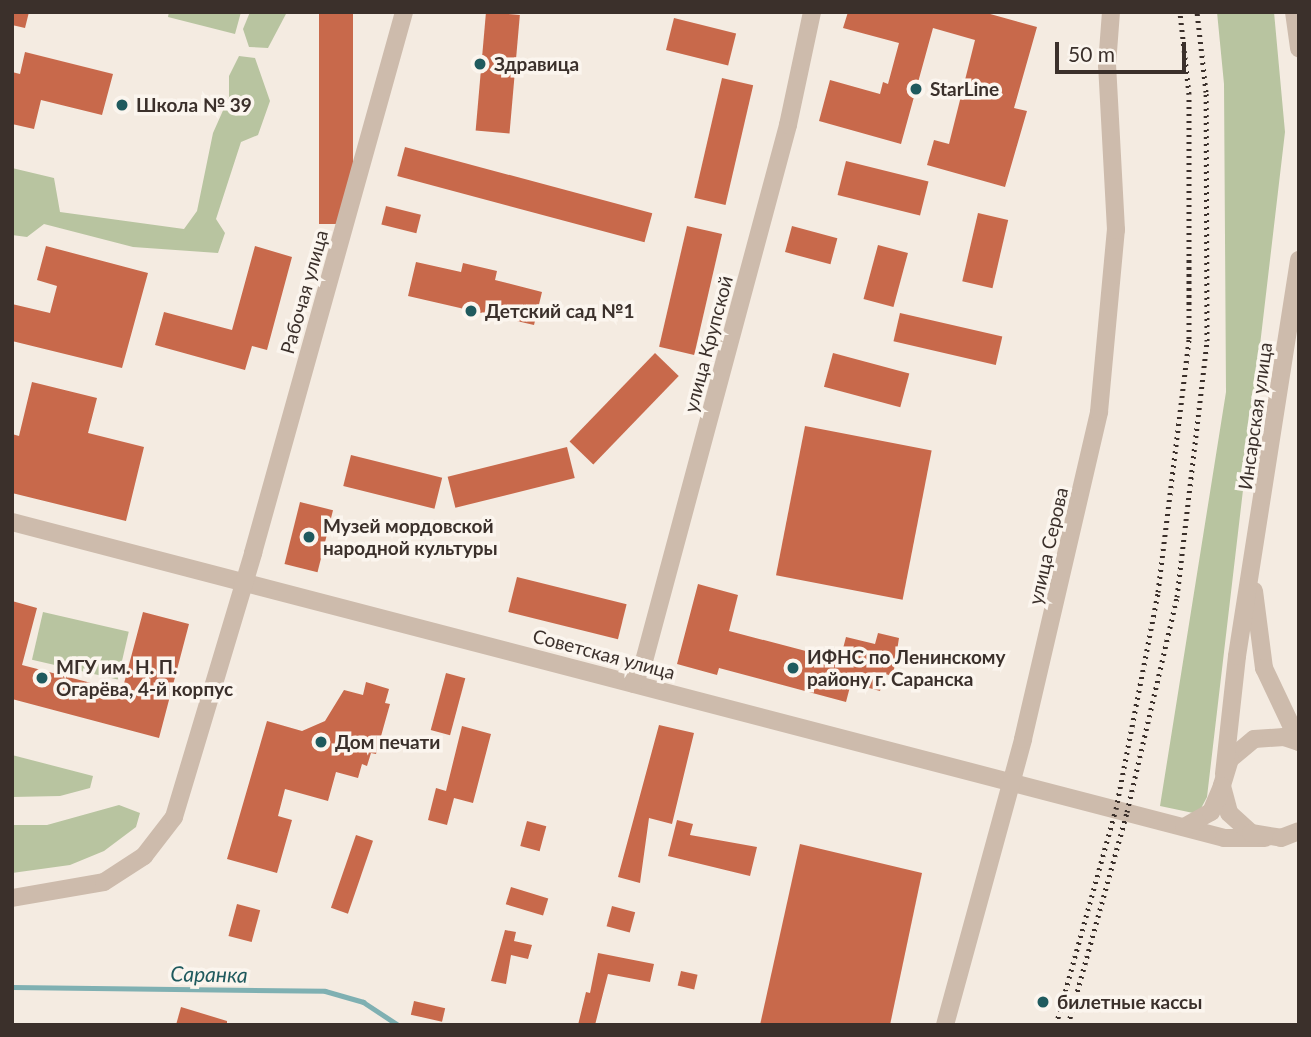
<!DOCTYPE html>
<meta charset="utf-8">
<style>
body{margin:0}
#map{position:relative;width:1311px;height:1037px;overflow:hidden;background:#f4ebe1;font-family:Lato,sans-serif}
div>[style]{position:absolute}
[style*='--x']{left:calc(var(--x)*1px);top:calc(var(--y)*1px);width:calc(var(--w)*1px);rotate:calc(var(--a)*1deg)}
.green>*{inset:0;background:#b8c4a0;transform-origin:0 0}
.stream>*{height:5px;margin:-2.5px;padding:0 2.5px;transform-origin:2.5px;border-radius:2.5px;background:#7fb0b2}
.building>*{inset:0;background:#c8694b;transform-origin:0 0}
.minor>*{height:18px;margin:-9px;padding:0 9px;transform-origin:9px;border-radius:9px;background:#cdbbac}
.rail>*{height:5px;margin-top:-2.5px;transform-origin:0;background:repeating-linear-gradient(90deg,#3b302b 0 2px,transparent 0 7px)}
.dots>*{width:19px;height:19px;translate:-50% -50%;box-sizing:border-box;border:4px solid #fbf5ee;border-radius:50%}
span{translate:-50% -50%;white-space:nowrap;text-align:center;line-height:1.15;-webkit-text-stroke:7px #fbf5ee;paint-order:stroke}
.poi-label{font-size:19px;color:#3b302b;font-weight:700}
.left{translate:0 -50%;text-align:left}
.street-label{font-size:19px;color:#3b302b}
.water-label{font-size:21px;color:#1f5a5e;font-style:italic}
.frame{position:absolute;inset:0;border:14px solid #3b302b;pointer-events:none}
.scale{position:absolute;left:1055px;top:42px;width:131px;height:32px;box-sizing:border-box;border:4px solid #3b302b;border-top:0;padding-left:9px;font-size:21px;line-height:24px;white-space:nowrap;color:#3b302b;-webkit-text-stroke:5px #fbf5ee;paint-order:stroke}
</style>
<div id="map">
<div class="green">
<div style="clip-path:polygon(169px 12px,241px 12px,235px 34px,168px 17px)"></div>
<div style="clip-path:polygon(250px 12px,287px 12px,268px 48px,249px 47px,243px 29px)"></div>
<div style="clip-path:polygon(1217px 12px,1274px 12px,1285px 132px,1207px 797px,1198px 814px,1160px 806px,1226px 392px,1224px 84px)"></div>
<div style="clip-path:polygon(239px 56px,255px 58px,270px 101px,258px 135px,241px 142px,216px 219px,225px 233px,218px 253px,133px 247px,44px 224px,27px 237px,12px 235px,12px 168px,54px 178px,60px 212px,184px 229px,197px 211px,213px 133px,229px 97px,229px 76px)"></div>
<div style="left:43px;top:612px;width:88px;height:49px;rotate:13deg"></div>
<div style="clip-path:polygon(12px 755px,93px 776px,90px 788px,60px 796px,12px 797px)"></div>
<div style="clip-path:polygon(119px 805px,140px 813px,136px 827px,104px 851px,70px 865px,12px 873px,12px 825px,47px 825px)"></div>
</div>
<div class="stream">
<div style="--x:12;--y:987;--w:313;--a:0.7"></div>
<div style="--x:325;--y:991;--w:40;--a:16"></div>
<div style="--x:363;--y:1002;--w:42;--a:33.3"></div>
</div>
<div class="building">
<div style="clip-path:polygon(12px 12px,29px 12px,25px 28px,12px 25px)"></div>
<div style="left:319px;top:12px;width:34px;height:212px"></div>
<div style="left:486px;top:12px;width:34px;height:119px;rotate:5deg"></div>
<div style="clip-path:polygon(848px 12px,983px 12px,1037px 27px,1014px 108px,1027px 111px,1005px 187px,927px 165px,934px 140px,949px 144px,975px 40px,933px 28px,901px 144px,819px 121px,830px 80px,880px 94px,883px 82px,888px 84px,899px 43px,843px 28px)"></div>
<div style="left:674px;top:18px;width:64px;height:33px;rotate:14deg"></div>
<div style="clip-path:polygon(25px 52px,113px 74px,102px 115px,41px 100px,34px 129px,12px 124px,12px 72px,20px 74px)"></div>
<div style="left:722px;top:78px;width:32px;height:123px;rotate:13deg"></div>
<div style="left:405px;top:147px;width:256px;height:30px;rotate:15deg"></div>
<div style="left:846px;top:161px;width:85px;height:35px;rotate:14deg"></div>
<div style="left:386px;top:206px;width:36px;height:19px;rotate:14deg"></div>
<div style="left:978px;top:213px;width:31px;height:70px;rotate:13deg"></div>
<div style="left:687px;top:226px;width:36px;height:124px;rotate:13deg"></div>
<div style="left:792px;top:226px;width:47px;height:27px;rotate:15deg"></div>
<div style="left:878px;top:245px;width:31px;height:56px;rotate:15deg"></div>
<div style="clip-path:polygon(46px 246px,148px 273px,122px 368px,12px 341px,12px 304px,50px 313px,57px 286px,37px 280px)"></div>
<div style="clip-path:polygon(255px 246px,292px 257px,267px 350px,252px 346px,245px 370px,155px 345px,164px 312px,232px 330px)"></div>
<div style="clip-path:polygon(416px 262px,461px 272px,463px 263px,497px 271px,495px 280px,542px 292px,534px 325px,408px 296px)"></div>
<div style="left:900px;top:313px;width:105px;height:29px;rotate:13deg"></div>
<div style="left:655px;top:353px;width:33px;height:123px;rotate:44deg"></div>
<div style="left:833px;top:353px;width:79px;height:35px;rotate:15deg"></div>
<div style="clip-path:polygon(32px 382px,97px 398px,88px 433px,144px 447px,126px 521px,12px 493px,12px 434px,19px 436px)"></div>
<div style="left:805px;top:426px;width:129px;height:152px;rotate:11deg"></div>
<div style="left:567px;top:447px;width:32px;height:123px;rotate:76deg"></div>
<div style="left:351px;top:455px;width:94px;height:32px;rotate:14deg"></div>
<div style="left:300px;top:502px;width:34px;height:64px;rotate:14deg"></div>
<div style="left:517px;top:577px;width:113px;height:36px;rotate:14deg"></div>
<div style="clip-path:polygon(698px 584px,738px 595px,729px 631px,840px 660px,846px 637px,875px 644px,878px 633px,899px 638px,893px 676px,885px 674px,880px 691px,851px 683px,846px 702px,719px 668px,717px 675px,677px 664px)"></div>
<div style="clip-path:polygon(12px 601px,37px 608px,22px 665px,122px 691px,143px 612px,189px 624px,159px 738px,12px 699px)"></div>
<div style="left:446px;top:673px;width:20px;height:59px;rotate:15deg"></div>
<div style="clip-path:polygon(366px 682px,389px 689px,385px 703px,390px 704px,376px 754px,371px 753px,367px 766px,362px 764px,358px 778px,336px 772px,328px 801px,285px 789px,278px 816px,292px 820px,277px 873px,227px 859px,267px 721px,302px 731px,325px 721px,344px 690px,363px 695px)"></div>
<div style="clip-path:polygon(659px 725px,694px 733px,672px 824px,649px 818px,640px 883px,618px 877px)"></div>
<div style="clip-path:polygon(462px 726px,491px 734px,473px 803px,454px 798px,447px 825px,428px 820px,436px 788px,446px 791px)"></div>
<div style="clip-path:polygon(677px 820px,693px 824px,690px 835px,757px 847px,750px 876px,668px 856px)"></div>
<div style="left:527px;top:821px;width:20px;height:26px;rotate:15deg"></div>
<div style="left:356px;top:835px;width:18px;height:77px;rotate:19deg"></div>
<div style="clip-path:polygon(800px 844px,922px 873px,890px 1025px,760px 1025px)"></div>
<div style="left:511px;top:887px;width:39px;height:18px;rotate:17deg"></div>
<div style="left:237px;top:904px;width:24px;height:33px;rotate:15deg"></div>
<div style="left:612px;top:906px;width:24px;height:21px;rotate:15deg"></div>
<div style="clip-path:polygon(505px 930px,516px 932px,514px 941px,532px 945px,528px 959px,511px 955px,506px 984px,491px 981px)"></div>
<div style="clip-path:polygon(598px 953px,654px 964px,650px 982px,608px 974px,595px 1025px,578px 1025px,586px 992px,590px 993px)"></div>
<div style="left:681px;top:971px;width:17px;height:15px;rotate:13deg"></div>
<div style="left:414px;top:1001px;width:32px;height:14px;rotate:13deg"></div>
<div style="clip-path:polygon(181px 1007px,227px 1021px,227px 1025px,176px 1025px)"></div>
</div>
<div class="minor">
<div style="--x:1294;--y:12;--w:37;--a:82"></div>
<div style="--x:12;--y:522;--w:1253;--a:14.61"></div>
<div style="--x:1224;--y:838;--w:41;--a:0"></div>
<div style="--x:1254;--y:591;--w:78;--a:82.6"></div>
<div style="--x:1264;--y:668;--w:82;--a:64.7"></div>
<div style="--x:634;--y:684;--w:25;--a:-67"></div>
<div style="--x:644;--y:661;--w:555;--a:-74.96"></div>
<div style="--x:788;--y:125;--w:116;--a:-78"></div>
<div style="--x:1299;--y:742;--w:16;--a:-162"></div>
<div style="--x:1284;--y:737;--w:30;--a:176"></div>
<div style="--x:1254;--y:739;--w:31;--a:140"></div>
<div style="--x:1230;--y:759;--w:28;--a:107"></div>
<div style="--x:1222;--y:786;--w:28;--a:75"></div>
<div style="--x:1229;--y:813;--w:30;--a:42"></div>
<div style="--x:1251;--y:833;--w:30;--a:9"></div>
<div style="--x:1281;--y:838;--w:19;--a:-21"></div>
<div style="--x:1224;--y:774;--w:119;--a:-83.7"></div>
<div style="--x:1237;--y:656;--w:401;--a:-81.1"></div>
<div style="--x:1184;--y:827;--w:31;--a:-29"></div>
<div style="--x:1211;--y:812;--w:28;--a:-67"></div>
<div style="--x:12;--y:898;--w:93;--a:-9.9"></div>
<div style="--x:104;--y:882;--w:48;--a:-33"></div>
<div style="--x:144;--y:856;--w:49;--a:-52.4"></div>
<div style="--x:174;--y:817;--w:276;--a:-73.3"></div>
<div style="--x:253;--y:553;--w:562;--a:-74.4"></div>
<div style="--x:945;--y:1025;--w:296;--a:-74.7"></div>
<div style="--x:1023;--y:739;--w:336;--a:-76.9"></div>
<div style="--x:1099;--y:412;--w:183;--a:-84.7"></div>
<div style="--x:1116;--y:230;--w:165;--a:-93.1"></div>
<div style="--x:1107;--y:65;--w:53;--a:-85.7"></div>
</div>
<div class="rail">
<div style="--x:1056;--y:1025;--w:224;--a:-74.5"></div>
<div style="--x:1116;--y:809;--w:221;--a:-79"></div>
<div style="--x:1158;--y:592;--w:255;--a:-83"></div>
<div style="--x:1189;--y:339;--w:245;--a:-90"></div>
<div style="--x:1189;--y:94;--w:82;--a:-96.3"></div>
<div style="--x:1068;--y:1025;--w:221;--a:-74.5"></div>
<div style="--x:1127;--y:812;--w:221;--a:-76.9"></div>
<div style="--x:1177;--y:597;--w:258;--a:-83.3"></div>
<div style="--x:1207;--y:341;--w:249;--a:-90.2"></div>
<div style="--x:1206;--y:92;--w:81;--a:-96.4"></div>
</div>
<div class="dots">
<div style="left:480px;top:64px;background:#1f5a5e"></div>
<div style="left:916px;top:89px;background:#1f5a5e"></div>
<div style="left:122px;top:105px;background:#1f5a5e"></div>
<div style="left:471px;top:311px;background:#1f5a5e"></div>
<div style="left:309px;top:537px;background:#1f5a5e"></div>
<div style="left:793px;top:668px;background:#1f5a5e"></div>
<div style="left:42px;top:678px;background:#1f5a5e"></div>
<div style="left:321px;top:742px;background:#1f5a5e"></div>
<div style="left:1043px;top:1002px;background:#1f5a5e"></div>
</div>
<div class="poi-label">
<span class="left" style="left:494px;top:64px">Здравица</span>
<span class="left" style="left:930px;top:89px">StarLine</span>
<span class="left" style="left:136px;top:105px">Школа № 39</span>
<span class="left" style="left:485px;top:311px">Детский сад №1</span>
<span class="left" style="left:323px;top:537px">Музей мордовской<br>народной культуры</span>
<span class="left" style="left:807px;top:668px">ИФНС по Ленинскому<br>району г. Саранска</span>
<span class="left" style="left:56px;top:678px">МГУ им. Н. П.<br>Огарёва, 4-й корпус</span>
<span class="left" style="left:335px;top:742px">Дом печати</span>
<span class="left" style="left:1057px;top:1002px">билетные кассы</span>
</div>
<div class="street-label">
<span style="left:304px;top:292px;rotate:-74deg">Рабочая улица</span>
<span style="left:708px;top:344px;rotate:-75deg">улица Крупской</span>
<span style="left:1255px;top:416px;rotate:-82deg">Инсарская улица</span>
<span style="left:1048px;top:546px;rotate:-77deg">улица Серова</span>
<span style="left:604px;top:654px;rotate:15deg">Советская улица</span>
</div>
<div class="water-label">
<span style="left:209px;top:974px;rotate:1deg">Саранка</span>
</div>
<div class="frame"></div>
<div class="scale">50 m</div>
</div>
